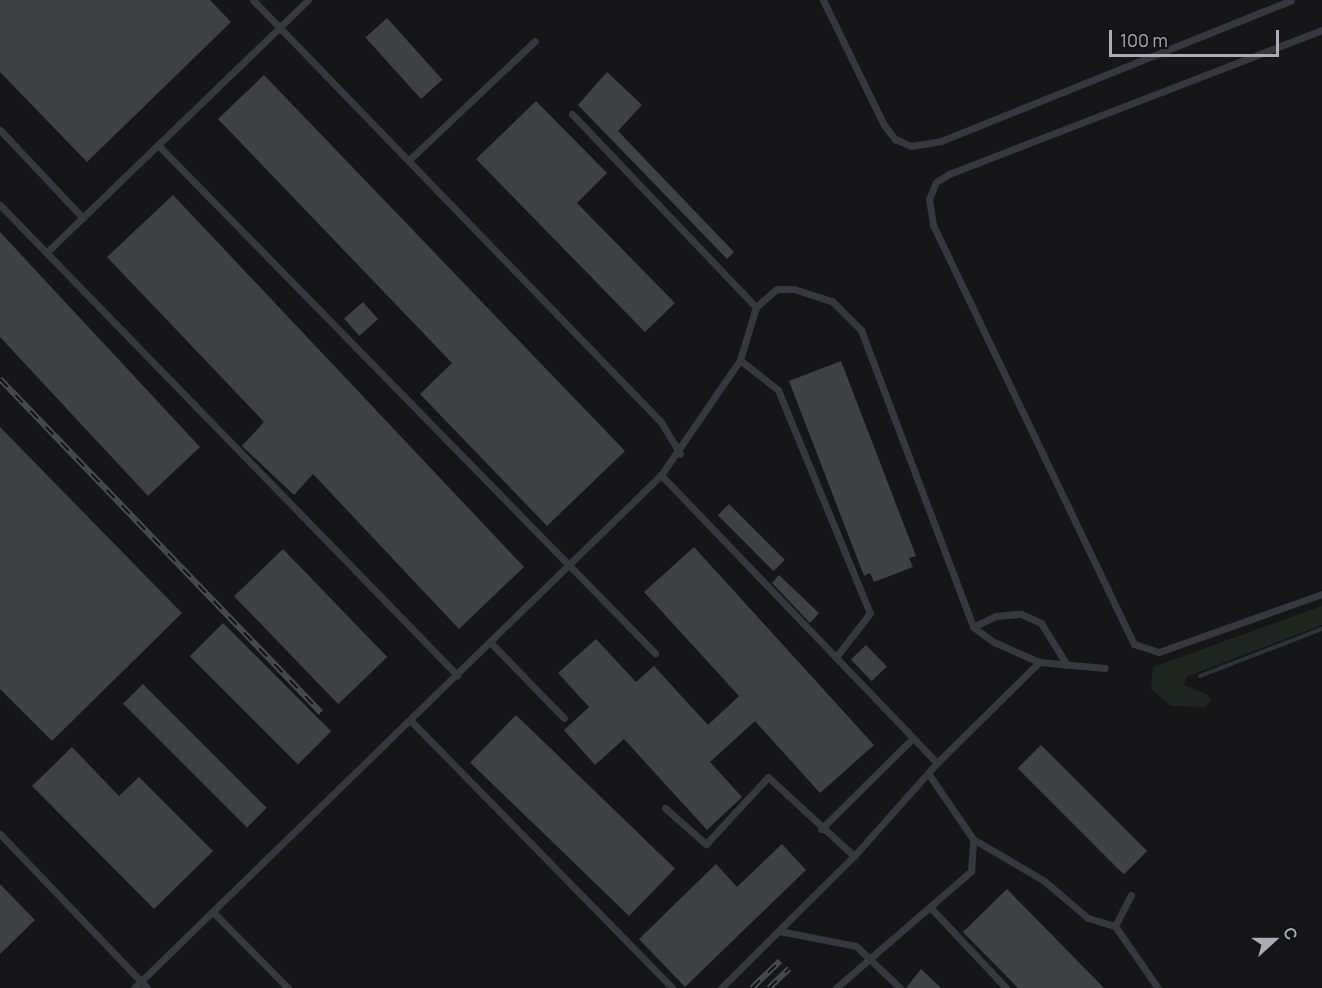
<!DOCTYPE html>
<meta charset="utf-8">
<style>
body{margin:0}
#map{position:relative;width:1322px;height:988px;overflow:hidden;background:#161618;font-family:Manrope,sans-serif}
div>[style]{position:absolute}
[style*='--x']{left:calc(var(--x)*1px);top:calc(var(--y)*1px);width:calc(var(--w)*1px);rotate:calc(var(--a)*1deg)}
.green>*{inset:0;background:#1e261f}
.stream>*{height:4px;margin:-2px;padding:0 2px;transform-origin:2px;border-radius:2px;background:#2c353c}
.building>*{inset:0;background:#404145;transform-origin:0 0}
.lane>*{height:7px;margin:-3.5px;padding:0 3.5px;transform-origin:3.5px;border-radius:3.5px;background:#37383d}
.rail>*{height:6px;margin-top:-3px;transform-origin:0;background:repeating-linear-gradient(90deg,#111113 0 11px,#4a4c52 0 22px);box-sizing:border-box;border-block:2px solid #4a4c52}
span{translate:-50% -50%;white-space:nowrap;text-align:center;line-height:1.15;-webkit-text-stroke:4.5px #111113;paint-order:stroke}
.north{position:absolute;left:1244px;top:910px;width:60px;height:60px;-webkit-text-stroke:4px #111113;paint-order:stroke;rotate:69deg;font-size:16px;font-weight:700;line-height:24px;text-align:center;color:#a8adb8}
.north::after{content:'';display:block;margin:auto;width:21px;height:27px;background:#a8adb8;clip-path:polygon(50% 0,100% 100%,50% 72%,0 100%)}
.scale{position:absolute;left:1109px;top:30px;width:170px;height:27px;box-sizing:border-box;border:3px solid #a8adb8;border-top:0;padding-left:8px;font-size:18px;line-height:21px;white-space:nowrap;color:#a8adb8;-webkit-text-stroke:4px #111113;paint-order:stroke}
</style>
<div id="map">
<div class="green">
<div style="clip-path:polygon(1322px 606px,1322px 625px,1186px 677px,1184px 685px,1207px 694px,1211px 701px,1205px 707px,1171px 706px,1151px 689px,1153px 667px)"></div>
</div>
<div class="stream">
<div style="--x:1200;--y:676;--w:131;--a:-21.1"></div>
</div>
<div class="building">
<div style="clip-path:polygon(0 0,210px 0,231px 22px,87px 162px,0 72px)"></div>
<div style="left:387px;top:18px;width:83px;height:29px;rotate:48deg"></div>
<div style="clip-path:polygon(607px 72px,642px 105px,618px 131px,734px 252px,727px 259px,578px 105px)"></div>
<div style="clip-path:polygon(264px 75px,625px 451px,547px 526px,420px 394px,452px 363px,218px 119px)"></div>
<div style="clip-path:polygon(536px 101px,607px 173px,577px 203px,675px 303px,645px 332px,476px 159px)"></div>
<div style="clip-path:polygon(173px 195px,524px 567px,459px 629px,313px 474px,294px 495px,242px 446px,264px 422px,107px 257px)"></div>
<div style="clip-path:polygon(0 232px,200px 447px,148px 496px,0 337px)"></div>
<div style="left:363px;top:302px;width:23px;height:25px;rotate:49deg"></div>
<div style="clip-path:polygon(841px 361px,916px 556px,909px 558px,913px 567px,874px 582px,870px 573px,864px 576px,789px 381px)"></div>
<div style="clip-path:polygon(0 427px,182px 613px,52px 741px,0 689px)"></div>
<div style="left:729px;top:504px;width:79px;height:16px;rotate:45deg"></div>
<div style="clip-path:polygon(694px 547px,874px 745px,820px 793px,755px 721px,710px 762px,742px 797px,707px 830px,624px 739px,595px 765px,564px 730px,589px 707px,558px 673px,596px 639px,636px 682px,654px 666px,708px 725px,739px 696px,644px 592px)"></div>
<div style="left:283px;top:549px;width:150px;height:68px;rotate:46deg"></div>
<div style="clip-path:polygon(779px 575px,819px 613px,810px 623px,772px 583px)"></div>
<div style="left:223px;top:623px;width:153px;height:47px;rotate:45deg"></div>
<div style="left:866px;top:645px;width:30px;height:21px;rotate:46deg"></div>
<div style="left:143px;top:684px;width:175px;height:28px;rotate:45deg"></div>
<div style="left:516px;top:715px;width:221px;height:66px;rotate:44deg"></div>
<div style="left:1041px;top:745px;width:150px;height:33px;rotate:45deg"></div>
<div style="clip-path:polygon(72px 747px,119px 796px,139px 777px,213px 851px,154px 909px,32px 786px)"></div>
<div style="clip-path:polygon(782px 844px,806px 870px,685px 987px,639px 939px,716px 864px,737px 887px)"></div>
<div style="clip-path:polygon(0 884px,35px 920px,0 954px)"></div>
<div style="clip-path:polygon(1007px 889px,1104px 988px,1018px 988px,963px 932px)"></div>
<div style="clip-path:polygon(921px 969px,941px 988px,906px 988px)"></div>
</div>
<div class="lane">
<div style="--x:253;--y:0;--w:587;--a:45.97"></div>
<div style="--x:661;--y:422;--w:37;--a:59"></div>
<div style="--x:823;--y:0;--w:139;--a:64"></div>
<div style="--x:884;--y:125;--w:18;--a:52"></div>
<div style="--x:895;--y:139;--w:17;--a:24"></div>
<div style="--x:911;--y:146;--w:30;--a:-9"></div>
<div style="--x:941;--y:141;--w:377;--a:-21.9"></div>
<div style="--x:1322;--y:30;--w:400;--a:158.9"></div>
<div style="--x:949;--y:174;--w:15;--a:148"></div>
<div style="--x:936;--y:182;--w:18;--a:112"></div>
<div style="--x:929;--y:199;--w:26;--a:81"></div>
<div style="--x:933;--y:225;--w:465;--a:64.4"></div>
<div style="--x:1134;--y:644;--w:26;--a:18"></div>
<div style="--x:1159;--y:652;--w:173;--a:-19.6"></div>
<div style="--x:572;--y:114;--w:267;--a:46.4"></div>
<div style="--x:0;--y:130;--w:121;--a:46.7"></div>
<div style="--x:158;--y:145;--w:711;--a:45.63"></div>
<div style="--x:409;--y:160;--w:173;--a:-43.4"></div>
<div style="--x:0;--y:205;--w:656;--a:45.8"></div>
<div style="--x:47;--y:252;--w:363;--a:-44"></div>
<div style="--x:740;--y:360;--w:48;--a:38.3"></div>
<div style="--x:778;--y:390;--w:241;--a:67.6"></div>
<div style="--x:870;--y:613;--w:56;--a:127.7"></div>
<div style="--x:661;--y:475;--w:399;--a:46.2"></div>
<div style="--x:937;--y:763;--w:144;--a:-44.7"></div>
<div style="--x:1039;--y:662;--w:66;--a:5.2"></div>
<div style="--x:973;--y:627;--w:25;--a:-26"></div>
<div style="--x:996;--y:616;--w:25;--a:-5"></div>
<div style="--x:1021;--y:614;--w:22;--a:24"></div>
<div style="--x:1041;--y:623;--w:49;--a:58.2"></div>
<div style="--x:490;--y:642;--w:106;--a:45.8"></div>
<div style="--x:410;--y:720;--w:375;--a:45.6"></div>
<div style="--x:665;--y:808;--w:55;--a:41.3"></div>
<div style="--x:706;--y:844;--w:91;--a:-47.2"></div>
<div style="--x:768;--y:777;--w:117;--a:42.6"></div>
<div style="--x:821;--y:829;--w:129;--a:-44.7"></div>
<div style="--x:0;--y:834;--w:213;--a:46.3"></div>
<div style="--x:973;--y:839;--w:81;--a:30.4"></div>
<div style="--x:1043;--y:880;--w:59;--a:40.2"></div>
<div style="--x:1088;--y:918;--w:28;--a:17"></div>
<div style="--x:1115;--y:926;--w:35;--a:-63"></div>
<div style="--x:930;--y:907;--w:111;--a:46.8"></div>
<div style="--x:213;--y:912;--w:107;--a:45.4"></div>
<div style="--x:1115;--y:926;--w:75;--a:55.3"></div>
<div style="--x:779;--y:931;--w:78;--a:11"></div>
<div style="--x:856;--y:946;--w:61;--a:43.7"></div>
<div style="--x:134;--y:988;--w:735;--a:-44.23"></div>
<div style="--x:661;--y:475;--w:140;--a:-55.5"></div>
<div style="--x:740;--y:360;--w:55;--a:-73.2"></div>
<div style="--x:756;--y:307;--w:28;--a:-41"></div>
<div style="--x:777;--y:289;--w:17;--a:0"></div>
<div style="--x:794;--y:289;--w:40;--a:18"></div>
<div style="--x:832;--y:301;--w:41;--a:45"></div>
<div style="--x:861;--y:330;--w:317;--a:69.3"></div>
<div style="--x:973;--y:627;--w:26;--a:36"></div>
<div style="--x:994;--y:642;--w:49;--a:24"></div>
<div style="--x:721;--y:988;--w:187;--a:-44.8"></div>
<div style="--x:854;--y:856;--w:125;--a:-48.3"></div>
<div style="--x:836;--y:988;--w:179;--a:-40.9"></div>
<div style="--x:971;--y:871;--w:32;--a:-86"></div>
<div style="--x:973;--y:839;--w:80;--a:-124.3"></div>
</div>
<div class="rail">
<div style="--x:0;--y:379;--w:463;--a:46.1"></div>
<div style="--x:752;--y:988;--w:39;--a:-44"></div>
<div style="--x:769;--y:988;--w:28;--a:-44"></div>
</div>
<div class="north">С</div>
<div class="scale">100 m</div>
</div>
